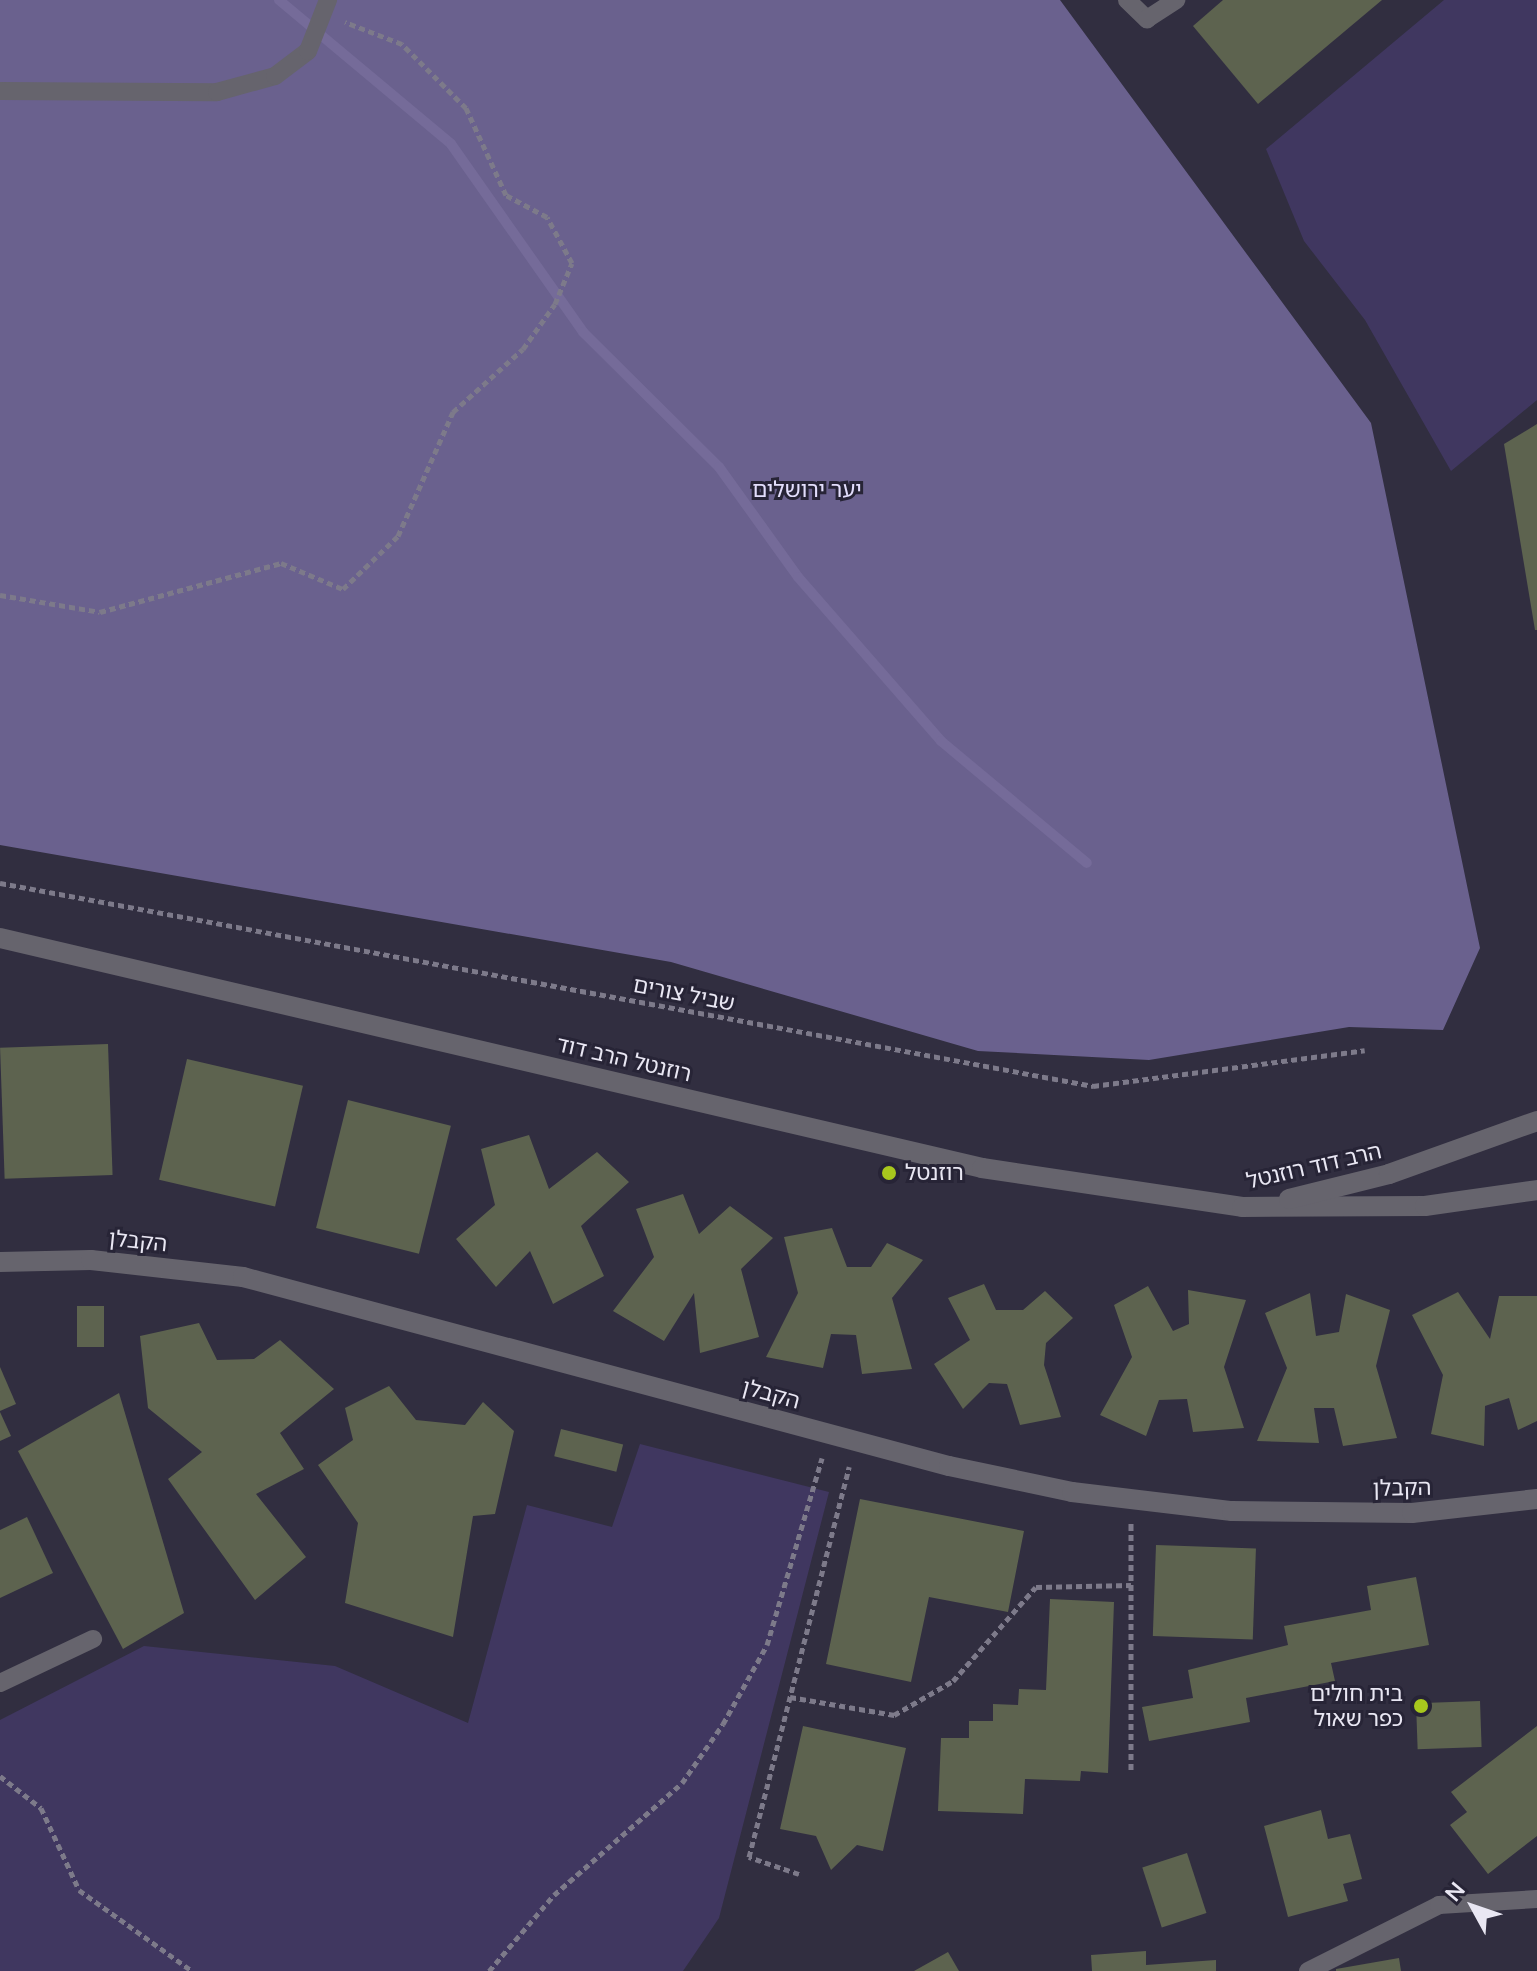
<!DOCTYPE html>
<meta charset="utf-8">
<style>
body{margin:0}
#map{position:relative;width:1537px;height:1971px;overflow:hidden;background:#312e40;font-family:Mulish,"Noto Sans Hebrew",sans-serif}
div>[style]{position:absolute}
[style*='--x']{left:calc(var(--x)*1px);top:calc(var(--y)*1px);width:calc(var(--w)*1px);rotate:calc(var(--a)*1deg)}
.green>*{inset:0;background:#403760}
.forest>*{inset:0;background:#6a618e}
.stream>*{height:10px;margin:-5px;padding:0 5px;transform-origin:5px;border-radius:5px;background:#756b99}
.building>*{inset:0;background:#5d634f;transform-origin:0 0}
.path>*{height:5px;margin-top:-2.5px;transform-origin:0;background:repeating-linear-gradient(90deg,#7d7a8a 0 6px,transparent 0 10px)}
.service>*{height:18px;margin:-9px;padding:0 9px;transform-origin:9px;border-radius:9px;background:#66646d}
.minor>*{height:20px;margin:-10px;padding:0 10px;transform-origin:10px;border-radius:10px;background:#66646d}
.tertiary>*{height:20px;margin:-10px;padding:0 10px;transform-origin:10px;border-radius:10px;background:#66646d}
.dots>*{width:22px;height:22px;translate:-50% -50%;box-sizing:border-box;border:4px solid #272436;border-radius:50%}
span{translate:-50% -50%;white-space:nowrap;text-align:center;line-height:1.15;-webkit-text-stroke:6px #272436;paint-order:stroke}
.park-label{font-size:22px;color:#e3defc}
.street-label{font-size:22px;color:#e9e7f3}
.poi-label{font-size:22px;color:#e9e7f3}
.left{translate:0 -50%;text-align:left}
.right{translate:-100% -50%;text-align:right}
.north{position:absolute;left:1433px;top:1867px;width:80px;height:80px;-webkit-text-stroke:6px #272436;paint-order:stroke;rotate:310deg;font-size:22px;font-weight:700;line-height:32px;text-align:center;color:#e9e7f3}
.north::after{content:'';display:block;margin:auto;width:28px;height:36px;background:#e9e7f3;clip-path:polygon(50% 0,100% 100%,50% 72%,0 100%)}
</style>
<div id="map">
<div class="green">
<div style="clip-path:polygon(1444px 0,1537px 0,1537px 400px,1451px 471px,1365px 320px,1304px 241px,1266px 149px)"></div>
<div style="clip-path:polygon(640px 1444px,829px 1492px,719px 1918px,683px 1971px,0 1971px,0 1720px,144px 1646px,335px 1666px,468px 1723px,527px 1505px,612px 1527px)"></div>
</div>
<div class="forest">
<div style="clip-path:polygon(0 0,1060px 0,1371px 423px,1480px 948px,1443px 1030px,1349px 1027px,1149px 1060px,978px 1051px,671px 962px,0 845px)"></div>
</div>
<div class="stream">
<div style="--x:279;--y:0;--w:224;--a:39.9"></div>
<div style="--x:451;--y:144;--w:230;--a:54.9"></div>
<div style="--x:583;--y:332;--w:192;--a:44.8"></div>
<div style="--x:719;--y:467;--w:135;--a:54.3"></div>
<div style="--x:798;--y:577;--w:218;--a:48.9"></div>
<div style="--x:941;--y:741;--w:190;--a:39.9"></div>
</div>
<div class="building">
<div style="clip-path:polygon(1223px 0,1382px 0,1258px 104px,1193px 26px)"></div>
<div style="clip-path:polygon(1537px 424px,1537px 630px,1535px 630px,1504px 444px)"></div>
<div style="left:108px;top:1044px;width:131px;height:108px;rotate:88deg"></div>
<div style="left:187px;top:1059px;width:119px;height:124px;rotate:13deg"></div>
<div style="left:348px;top:1100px;width:106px;height:132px;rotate:14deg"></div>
<div style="clip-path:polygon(529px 1135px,549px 1189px,597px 1152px,629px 1182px,581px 1226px,604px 1276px,553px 1304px,530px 1251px,496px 1287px,456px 1239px,495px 1205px,481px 1149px)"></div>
<div style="clip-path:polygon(683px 1194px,699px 1234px,730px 1206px,773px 1238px,741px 1269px,759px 1337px,700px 1353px,694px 1293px,664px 1341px,613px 1311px,654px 1257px,636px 1209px)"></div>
<div style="clip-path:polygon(832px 1228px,847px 1267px,871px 1267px,887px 1243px,923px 1260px,892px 1298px,912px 1369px,862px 1374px,856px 1335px,831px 1334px,823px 1368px,766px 1357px,798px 1293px,784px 1237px)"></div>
<div style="clip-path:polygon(984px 1284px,996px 1310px,1023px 1310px,1045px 1291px,1073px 1318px,1046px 1343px,1044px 1365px,1061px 1417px,1020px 1425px,1007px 1384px,989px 1383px,963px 1409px,934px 1364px,970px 1340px,948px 1298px)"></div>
<div style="clip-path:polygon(1148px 1286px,1173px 1331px,1189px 1324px,1188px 1290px,1246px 1300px,1224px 1367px,1244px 1428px,1193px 1432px,1187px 1399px,1159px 1400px,1146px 1436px,1100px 1415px,1132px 1357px,1114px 1305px)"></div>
<div style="clip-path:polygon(1458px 1292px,1490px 1339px,1499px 1296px,1537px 1296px,1537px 1421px,1518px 1430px,1509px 1398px,1485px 1406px,1484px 1446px,1431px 1434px,1443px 1375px,1412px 1315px)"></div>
<div style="clip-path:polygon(1310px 1293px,1316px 1336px,1339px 1332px,1346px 1294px,1390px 1310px,1376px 1366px,1397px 1438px,1343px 1446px,1334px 1408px,1314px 1408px,1319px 1443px,1257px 1441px,1287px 1368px,1265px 1313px)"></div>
<div style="left:77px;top:1306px;width:27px;height:41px"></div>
<div style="clip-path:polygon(199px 1323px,217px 1360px,254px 1359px,280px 1340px,334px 1389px,280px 1433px,304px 1469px,256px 1494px,306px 1557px,255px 1600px,168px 1479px,202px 1452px,148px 1408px,140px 1336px)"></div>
<div style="clip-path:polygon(0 1367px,16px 1404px,0 1411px)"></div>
<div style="clip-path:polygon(389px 1386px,416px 1420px,465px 1425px,483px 1402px,514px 1431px,495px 1514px,473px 1516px,453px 1637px,345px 1603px,358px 1523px,318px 1465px,353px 1440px,345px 1408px)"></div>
<div style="clip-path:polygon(119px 1393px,184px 1613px,123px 1649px,18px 1451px)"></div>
<div style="clip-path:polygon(0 1412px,11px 1436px,0 1441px)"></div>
<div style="left:561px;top:1429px;width:64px;height:28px;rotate:14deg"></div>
<div style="clip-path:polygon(860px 1499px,1024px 1531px,1008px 1612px,929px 1597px,911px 1682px,826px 1664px)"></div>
<div style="clip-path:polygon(27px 1517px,53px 1573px,0 1598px,0 1530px)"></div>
<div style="left:1156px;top:1545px;width:100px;height:91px;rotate:2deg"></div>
<div style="clip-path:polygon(1416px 1577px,1429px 1645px,1331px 1663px,1335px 1681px,1246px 1698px,1250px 1722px,1149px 1741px,1142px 1707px,1193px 1698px,1188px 1670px,1288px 1645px,1284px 1626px,1371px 1610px,1367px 1586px)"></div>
<div style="clip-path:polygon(1050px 1599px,1114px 1602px,1108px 1773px,1081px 1771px,1080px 1781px,1025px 1779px,1023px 1814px,938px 1811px,941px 1738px,969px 1738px,969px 1721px,993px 1721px,993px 1704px,1018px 1705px,1019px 1689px,1046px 1690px)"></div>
<div style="left:1480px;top:1701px;width:46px;height:64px;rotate:88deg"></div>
<div style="clip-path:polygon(803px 1726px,906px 1748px,883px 1851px,857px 1845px,831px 1870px,816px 1836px,780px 1829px)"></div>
<div style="clip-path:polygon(1537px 1726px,1537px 1836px,1488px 1874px,1450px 1825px,1467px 1812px,1451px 1792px)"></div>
<div style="clip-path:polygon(1321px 1810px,1328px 1839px,1350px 1834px,1362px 1879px,1343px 1884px,1348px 1901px,1288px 1917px,1264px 1826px)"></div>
<div style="left:1187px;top:1853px;width:63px;height:47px;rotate:72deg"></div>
<div style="clip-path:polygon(1146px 1951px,1146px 1965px,1216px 1960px,1216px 1971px,1092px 1971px,1091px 1955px)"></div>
<div style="clip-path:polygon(948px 1952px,959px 1971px,914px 1971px)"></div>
<div style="clip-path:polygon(1399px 1958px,1401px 1971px,1336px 1971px,1336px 1969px)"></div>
</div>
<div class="path">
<div style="--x:0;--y:595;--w:101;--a:9.6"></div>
<div style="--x:100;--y:612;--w:188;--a:-15.1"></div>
<div style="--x:281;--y:563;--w:67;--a:22.8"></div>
<div style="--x:343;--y:589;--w:76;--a:-43.9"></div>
<div style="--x:398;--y:536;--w:136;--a:-66.1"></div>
<div style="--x:453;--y:412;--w:94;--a:-42"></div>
<div style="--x:523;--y:349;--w:55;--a:-54.6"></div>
<div style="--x:555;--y:304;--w:44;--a:-67.5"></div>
<div style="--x:572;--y:263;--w:52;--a:-118.5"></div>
<div style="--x:547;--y:217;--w:47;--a:-151.8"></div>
<div style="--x:506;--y:195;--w:96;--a:-114.7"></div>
<div style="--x:466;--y:108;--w:91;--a:-135"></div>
<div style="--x:402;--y:44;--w:61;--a:-158.9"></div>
<div style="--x:0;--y:883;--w:1112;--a:10.52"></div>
<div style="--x:1093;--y:1086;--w:274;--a:-7.5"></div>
<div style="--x:790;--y:1697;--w:106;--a:9.8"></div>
<div style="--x:894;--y:1715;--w:68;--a:-30"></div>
<div style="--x:953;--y:1681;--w:125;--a:-48.6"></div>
<div style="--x:1036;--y:1587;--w:95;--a:-1.2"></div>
<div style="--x:1131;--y:1770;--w:247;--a:-90"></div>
<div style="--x:0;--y:1776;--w:52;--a:38"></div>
<div style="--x:41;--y:1808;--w:90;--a:65.1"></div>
<div style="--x:79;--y:1890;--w:139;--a:35.6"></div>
<div style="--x:799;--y:1874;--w:53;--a:-161.2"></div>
<div style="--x:749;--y:1857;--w:403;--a:-75.6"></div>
<div style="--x:489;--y:1971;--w:100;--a:-49.5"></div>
<div style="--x:554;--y:1895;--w:170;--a:-41.2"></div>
<div style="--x:682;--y:1783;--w:72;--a:-55.2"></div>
<div style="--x:723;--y:1724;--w:90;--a:-60.9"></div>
<div style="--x:767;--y:1645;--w:195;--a:-73.6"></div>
</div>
<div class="service">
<div style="--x:1127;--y:0;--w:28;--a:44"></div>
<div style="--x:1147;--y:19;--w:35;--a:-33"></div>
<div style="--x:0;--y:91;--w:217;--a:0.3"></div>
<div style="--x:217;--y:92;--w:60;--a:-15.4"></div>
<div style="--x:275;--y:76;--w:41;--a:-37.1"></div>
<div style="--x:308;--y:51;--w:55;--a:-68.6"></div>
<div style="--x:0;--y:1683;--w:103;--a:-25.3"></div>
<div style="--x:1308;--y:1971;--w:147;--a:-26.7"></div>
<div style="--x:1439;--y:1905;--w:98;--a:-3.5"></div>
</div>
<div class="minor">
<div style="--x:0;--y:1262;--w:91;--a:-1.3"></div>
<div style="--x:91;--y:1260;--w:153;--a:6.4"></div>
<div style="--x:243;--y:1277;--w:731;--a:14.99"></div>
<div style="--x:949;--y:1466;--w:126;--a:11.9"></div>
<div style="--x:1072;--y:1492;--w:161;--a:6.8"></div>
<div style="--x:1232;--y:1511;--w:180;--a:0.6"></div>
<div style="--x:1412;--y:1513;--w:126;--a:-6.4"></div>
</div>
<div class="tertiary">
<div style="--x:0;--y:938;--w:1009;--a:13.18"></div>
<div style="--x:982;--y:1168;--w:263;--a:8.5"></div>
<div style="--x:1242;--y:1207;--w:183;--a:-0.3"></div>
<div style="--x:1425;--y:1206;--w:113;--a:-8.1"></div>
<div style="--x:1289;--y:1199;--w:103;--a:-14"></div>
<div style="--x:1389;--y:1174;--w:157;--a:-19.7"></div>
</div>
<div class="dots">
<div style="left:889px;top:1173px;background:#a8c71d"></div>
<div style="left:1421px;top:1706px;background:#a8c71d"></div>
</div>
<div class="park-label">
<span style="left:807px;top:490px">יער ירושלים</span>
</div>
<div class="street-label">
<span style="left:684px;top:994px;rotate:11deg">שביל צורים</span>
<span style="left:624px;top:1059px;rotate:13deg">רוזנטל הרב דוד</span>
<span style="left:1314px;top:1166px;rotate:-13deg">הרב דוד רוזנטל</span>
<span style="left:138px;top:1241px;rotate:6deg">הקבלן</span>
<span style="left:771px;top:1394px;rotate:15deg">הקבלן</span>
<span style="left:1402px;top:1488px;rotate:-1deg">הקבלן</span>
</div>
<div class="poi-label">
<span class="left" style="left:905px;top:1173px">רוזנטל</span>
<span class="right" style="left:1403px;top:1706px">בית חולים<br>כפר שאול</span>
</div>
<div class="north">N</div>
</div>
